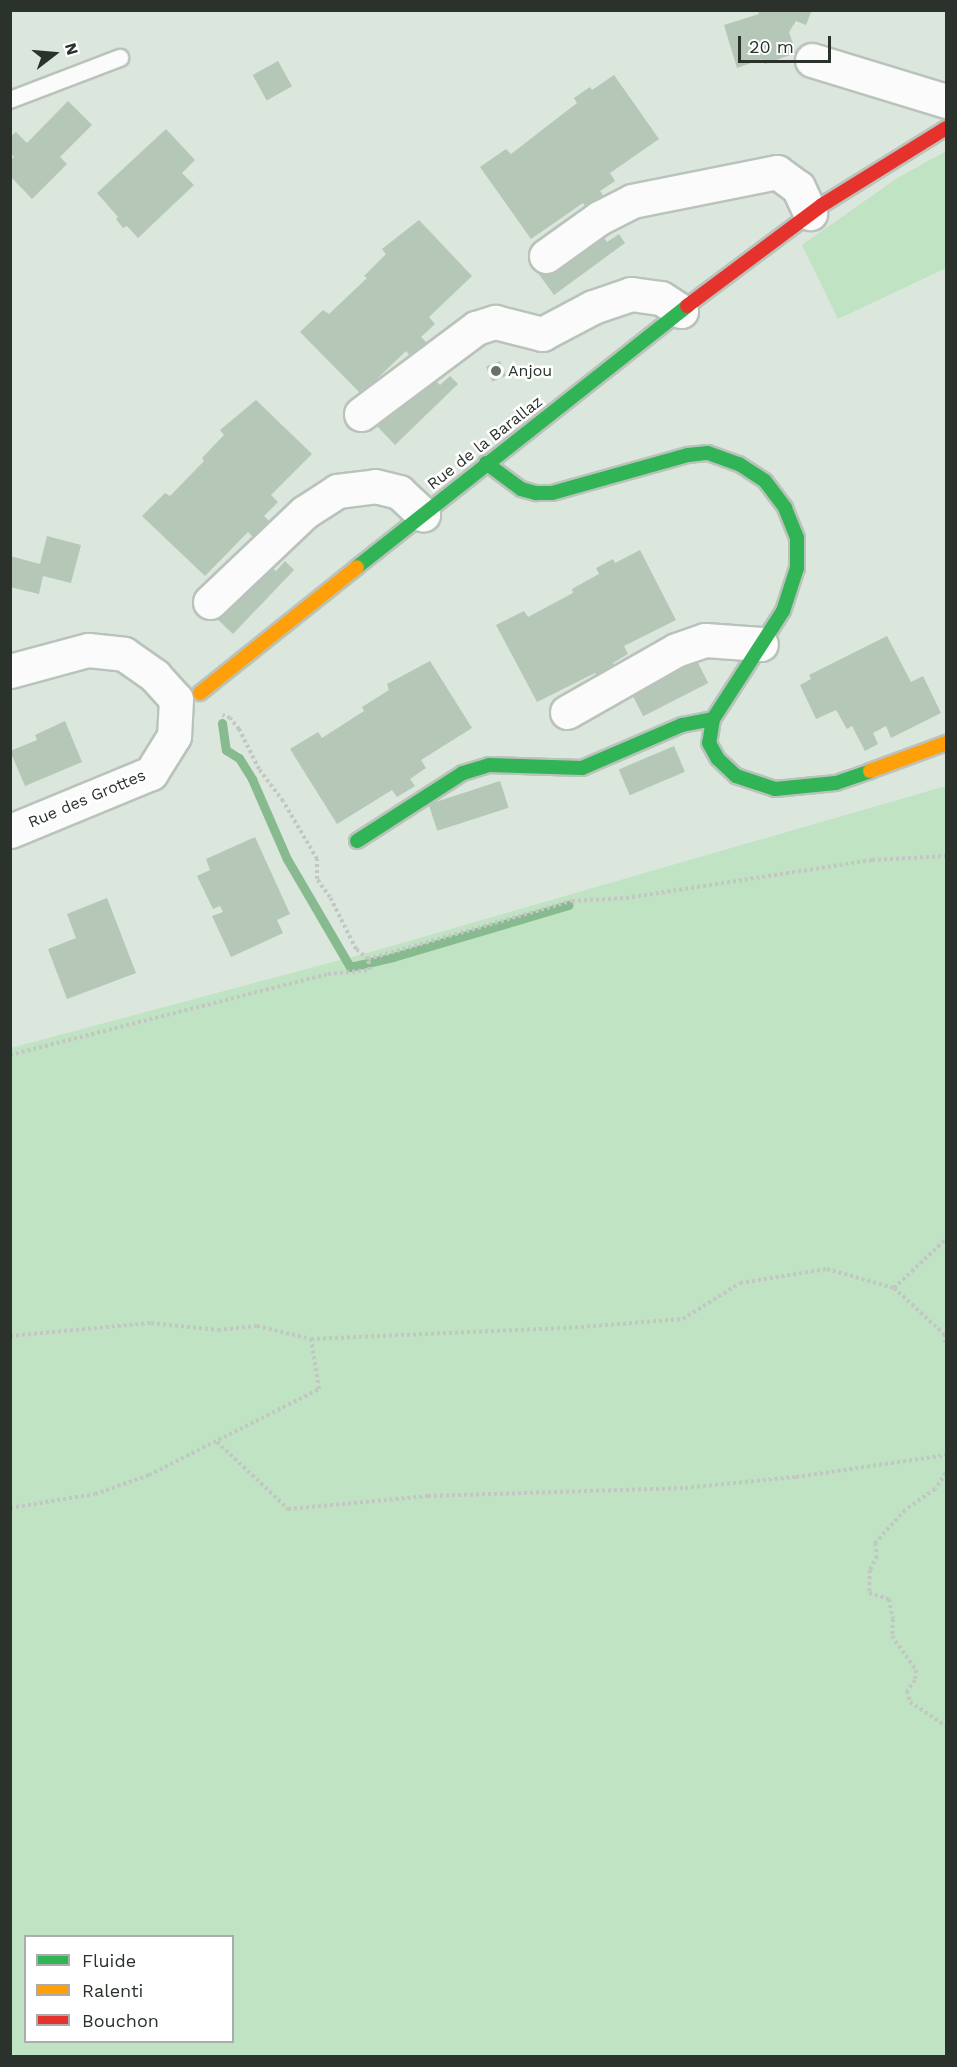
<!DOCTYPE html>
<style>
body{margin:0}
#map{position:relative;width:957px;height:2067px;overflow:hidden;background:#dbe6dc;font-family:"Work Sans",sans-serif}
div>[style]{position:absolute}
[style*='--x']{left:calc(var(--x)*1px);top:calc(var(--y)*1px);width:calc(var(--w)*1px);rotate:calc(var(--a)*1deg)}
.green>*{inset:0;background:#bfe3c3}
.stream>*{height:9px;margin:-4.5px;padding:0 4.5px;transform-origin:4.5px;border-radius:4.5px;background:#87ba8e}
.building>*{inset:0;background:#b5c7b7;transform-origin:0 0}
.path>*{height:4px;margin-top:-2px;transform-origin:0;background:repeating-linear-gradient(90deg,#c2c7c3 0 3px,transparent 0 6px)}
.roads{filter:drop-shadow(2px 0 #bac3bb) drop-shadow(-2px 0 #bac3bb) drop-shadow(0 2px #bac3bb) drop-shadow(0 -2px #bac3bb)}
.lane>*{height:16px;margin:-8px;padding:0 8px;transform-origin:8px;border-radius:8px;background:#fafbfa}
.street>*{height:33px;margin:-16.5px;padding:0 16.5px;transform-origin:16.5px;border-radius:16.5px;background:#fafbfa}
.fast>*{height:14px;margin:-7px;padding:0 7px;transform-origin:7px;border-radius:7px;background:#30b455}
.slow>*{height:14px;margin:-7px;padding:0 7px;transform-origin:7px;border-radius:7px;background:#ff9f0a}
.jam>*{height:14px;margin:-7px;padding:0 7px;transform-origin:7px;border-radius:7px;background:#e5322d}
.dots>*{width:16px;height:16px;translate:-50% -50%;box-sizing:border-box;border:3px solid #fff;border-radius:50%}
span{translate:-50% -50%;white-space:nowrap;text-align:center;line-height:1.15;-webkit-text-stroke:5px #fff;paint-order:stroke}
.poi-label{font-size:16px;color:#2a322b}
.left{translate:0 -50%;text-align:left}
.street-label{font-size:16px;color:#2a322b}
.frame{position:absolute;inset:0;border:12px solid #2a322b;pointer-events:none}
.legend{position:absolute;left:24px;top:1935px;width:210px;height:108px;box-sizing:border-box;background:#fff;border:2px solid #aaadaa;margin:0;padding:8px 10px;list-style:none;font-size:18px;color:#2a322b}
.legend li{display:flex;align-items:center;gap:12px;height:30px}
.legend b{width:30px;border:2px solid #aaadaa}
.north{position:absolute;left:24px;top:24px;width:60px;height:60px;-webkit-text-stroke:4px #fff;paint-order:stroke;rotate:74deg;font-size:16px;font-weight:700;line-height:24px;text-align:center;color:#2a322b}
.north::after{content:'';display:block;margin:auto;width:21px;height:27px;background:#2a322b;clip-path:polygon(50% 0,100% 100%,50% 72%,0 100%)}
.scale{position:absolute;left:738px;top:36px;width:93px;height:27px;box-sizing:border-box;border:3px solid #2a322b;border-top:0;padding-left:8px;font-size:18px;line-height:21px;white-space:nowrap;color:#2a322b;-webkit-text-stroke:4px #fff;paint-order:stroke}
</style>
<div id="map">
<div class="green">
<div style="clip-path:polygon(946px 151px,946px 268px,838px 319px,802px 245px,896px 179px)"></div>
<div style="clip-path:polygon(evenodd,946px 786px,946px 2056px,11px 2056px,11px 1048px,378px 950px,946px 786px,26px 1936px,232px 1936px,232px 2042px,26px 2042px,26px 1936px)"></div>
</div>
<div class="stream">
<div style="--x:222;--y:723;--w:27;--a:82"></div>
<div style="--x:226;--y:750;--w:15;--a:32"></div>
<div style="--x:239;--y:758;--w:25;--a:58"></div>
<div style="--x:252;--y:779;--w:87;--a:66.4"></div>
<div style="--x:287;--y:859;--w:125;--a:59.7"></div>
<div style="--x:350;--y:967;--w:44;--a:-13.1"></div>
<div style="--x:393;--y:957;--w:183;--a:-16.5"></div>
</div>
<div class="building">
<div style="clip-path:polygon(758px 10px,812px 10px,806px 25px,796px 21px,789px 32px,796px 53px,765px 64px,762px 59px,737px 68px,724px 25px,759px 14px)"></div>
<div style="left:278px;top:61px;width:29px;height:29px;rotate:61deg"></div>
<div style="clip-path:polygon(614px 75px,659px 139px,610px 173px,615px 181px,600px 191px,606px 199px,589px 211px,583px 203px,531px 239px,480px 167px,506px 149px,511px 154px,577px 103px,574px 98px,590px 87px,592px 90px)"></div>
<div style="clip-path:polygon(68px 101px,92px 125px,60px 157px,67px 164px,32px 199px,10px 176px,10px 160px,14px 157px,10px 153px,10px 137px,16px 132px,27px 143px)"></div>
<div style="clip-path:polygon(166px 129px,195px 160px,182px 173px,194px 185px,138px 238px,127px 226px,123px 228px,116px 219px,118px 217px,97px 193px)"></div>
<div style="clip-path:polygon(419px 220px,472px 276px,429px 317px,435px 324px,421px 337px,428px 344px,413px 359px,406px 351px,361px 394px,300px 332px,323px 310px,329px 314px,367px 278px,364px 276px,386px 254px,382px 249px)"></div>
<div style="clip-path:polygon(598px 230px,607px 242px,619px 234px,625px 243px,554px 295px,538px 273px)"></div>
<div style="left:500px;top:361px;width:16px;height:15px;rotate:68deg"></div>
<div style="clip-path:polygon(430px 375px,440px 385px,450px 376px,458px 384px,395px 445px,377px 426px)"></div>
<div style="clip-path:polygon(256px 400px,312px 454px,271px 495px,278px 502px,264px 516px,271px 523px,255px 539px,248px 532px,205px 576px,142px 516px,165px 493px,170px 496px,204px 461px,202px 458px,224px 435px,220px 430px)"></div>
<div style="clip-path:polygon(47px 536px,81px 545px,71px 583px,43px 576px,39px 594px,10px 587px,10px 556px,40px 564px)"></div>
<div style="clip-path:polygon(640px 550px,676px 620px,624px 646px,628px 654px,613px 663px,617px 671px,599px 680px,595px 673px,537px 702px,496px 625px,524px 611px,528px 617px,573px 593px,572px 589px,599px 574px,596px 568px,613px 559px,615px 563px)"></div>
<div style="clip-path:polygon(285px 561px,294px 570px,233px 634px,213px 615px,264px 563px,276px 571px)"></div>
<div style="clip-path:polygon(887px 636px,911px 682px,923px 676px,941px 713px,891px 738px,886px 726px,873px 733px,878px 744px,865px 751px,852px 726px,847px 729px,836px 710px,816px 719px,800px 685px,811px 679px,809px 675px)"></div>
<div style="left:696px;top:659px;width:27px;height:73px;rotate:63deg"></div>
<div style="clip-path:polygon(430px 661px,472px 728px,421px 760px,426px 768px,410px 779px,415px 786px,397px 797px,392px 790px,337px 824px,290px 749px,318px 732px,322px 738px,364px 711px,362px 707px,389px 690px,387px 684px)"></div>
<div style="clip-path:polygon(65px 721px,82px 762px,25px 786px,10px 751px,37px 740px,35px 735px)"></div>
<div style="left:674px;top:746px;width:28px;height:60px;rotate:67deg"></div>
<div style="left:500px;top:781px;width:28px;height:75px;rotate:72deg"></div>
<div style="clip-path:polygon(255px 837px,290px 914px,277px 920px,283px 933px,231px 957px,212px 916px,223px 912px,220px 906px,213px 909px,197px 876px,210px 870px,206px 859px)"></div>
<div style="clip-path:polygon(107px 898px,136px 973px,67px 999px,48px 949px,76px 938px,67px 914px)"></div>
</div>
<div class="path">
<div style="--x:368;--y:959;--w:212;--a:-15.9"></div>
<div style="--x:572;--y:901;--w:54;--a:-3.2"></div>
<div style="--x:626;--y:898;--w:249;--a:-8.8"></div>
<div style="--x:872;--y:860;--w:74;--a:-3.1"></div>
<div style="--x:10;--y:1055;--w:328;--a:-14.3"></div>
<div style="--x:328;--y:974;--w:42;--a:-5.4"></div>
<div style="--x:370;--y:970;--w:11;--a:-100"></div>
<div style="--x:368;--y:959;--w:16;--a:-140"></div>
<div style="--x:356;--y:949;--w:58;--a:-116.6"></div>
<div style="--x:330;--y:897;--w:22;--a:-126"></div>
<div style="--x:317;--y:879;--w:20;--a:-90"></div>
<div style="--x:317;--y:859;--w:67;--a:-120.4"></div>
<div style="--x:283;--y:801;--w:40;--a:-127"></div>
<div style="--x:259;--y:769;--w:45;--a:-116.6"></div>
<div style="--x:239;--y:729;--w:14;--a:-129"></div>
<div style="--x:230;--y:718;--w:8;--a:-157"></div>
<div style="--x:894;--y:1288;--w:71;--a:-43.3"></div>
<div style="--x:10;--y:1336;--w:142;--a:-5.3"></div>
<div style="--x:151;--y:1323;--w:67;--a:6"></div>
<div style="--x:218;--y:1330;--w:39;--a:-6"></div>
<div style="--x:257;--y:1326;--w:56;--a:13.5"></div>
<div style="--x:311;--y:1339;--w:270;--a:-2.5"></div>
<div style="--x:581;--y:1327;--w:102;--a:-4.5"></div>
<div style="--x:683;--y:1319;--w:67;--a:-32.3"></div>
<div style="--x:740;--y:1283;--w:88;--a:-9.1"></div>
<div style="--x:827;--y:1269;--w:70;--a:15.8"></div>
<div style="--x:894;--y:1288;--w:68;--a:42.6"></div>
<div style="--x:944;--y:1334;--w:10;--a:79"></div>
<div style="--x:217;--y:1442;--w:98;--a:43.3"></div>
<div style="--x:288;--y:1509;--w:141;--a:-5.3"></div>
<div style="--x:428;--y:1496;--w:257;--a:-1.8"></div>
<div style="--x:685;--y:1488;--w:112;--a:-5.7"></div>
<div style="--x:796;--y:1477;--w:152;--a:-8.3"></div>
<div style="--x:946;--y:1473;--w:19;--a:125"></div>
<div style="--x:935;--y:1489;--w:37;--a:145"></div>
<div style="--x:905;--y:1510;--w:45;--a:132.3"></div>
<div style="--x:875;--y:1543;--w:13;--a:81"></div>
<div style="--x:877;--y:1556;--w:16;--a:117"></div>
<div style="--x:870;--y:1570;--w:23;--a:92"></div>
<div style="--x:869;--y:1593;--w:21;--a:17"></div>
<div style="--x:889;--y:1599;--w:20;--a:79"></div>
<div style="--x:893;--y:1619;--w:17;--a:93"></div>
<div style="--x:892;--y:1636;--w:42;--a:54.8"></div>
<div style="--x:916;--y:1670;--w:10;--a:96"></div>
<div style="--x:915;--y:1680;--w:14;--a:126"></div>
<div style="--x:907;--y:1691;--w:11;--a:75"></div>
<div style="--x:910;--y:1702;--w:43;--a:33.7"></div>
<div style="--x:10;--y:1508;--w:86;--a:-9.4"></div>
<div style="--x:95;--y:1494;--w:57;--a:-19.4"></div>
<div style="--x:149;--y:1475;--w:191;--a:-26.8"></div>
<div style="--x:319;--y:1389;--w:51;--a:-99.1"></div>
</div>
<div class="roads">
<div class="lane">
<div style="--x:10;--y:100;--w:118;--a:-20.9"></div>
</div>
<div class="street">
<div style="--x:812;--y:60;--w:140;--a:17"></div>
<div style="--x:546;--y:256;--w:65;--a:-35.6"></div>
<div style="--x:599;--y:218;--w:37;--a:-27"></div>
<div style="--x:632;--y:201;--w:148;--a:-11.3"></div>
<div style="--x:777;--y:172;--w:26;--a:36"></div>
<div style="--x:798;--y:187;--w:29;--a:65"></div>
<div style="--x:361;--y:414;--w:144;--a:-36.8"></div>
<div style="--x:476;--y:328;--w:20;--a:-18"></div>
<div style="--x:495;--y:322;--w:49;--a:14.3"></div>
<div style="--x:542;--y:334;--w:58;--a:-27.9"></div>
<div style="--x:593;--y:307;--w:40;--a:-18.9"></div>
<div style="--x:631;--y:294;--w:30;--a:8"></div>
<div style="--x:661;--y:298;--w:24;--a:33"></div>
<div style="--x:210;--y:602;--w:131;--a:-43.5"></div>
<div style="--x:305;--y:512;--w:38;--a:-33"></div>
<div style="--x:337;--y:491;--w:38;--a:-7"></div>
<div style="--x:375;--y:486;--w:25;--a:14"></div>
<div style="--x:399;--y:492;--w:33;--a:43"></div>
<div style="--x:10;--y:671;--w:81;--a:-15.1"></div>
<div style="--x:88;--y:650;--w:36;--a:6"></div>
<div style="--x:124;--y:654;--w:38;--a:35"></div>
<div style="--x:155;--y:676;--w:31;--a:48"></div>
<div style="--x:176;--y:699;--w:37;--a:93"></div>
<div style="--x:174;--y:736;--w:44;--a:121.9"></div>
<div style="--x:151;--y:773;--w:152;--a:157.6"></div>
<div style="--x:567;--y:712;--w:125;--a:-29.6"></div>
<div style="--x:676;--y:650;--w:31;--a:-19"></div>
<div style="--x:705;--y:640;--w:56;--a:4.1"></div>
</div>
<div class="fast">
<div style="--x:486;--y:463;--w:44;--a:36.6"></div>
<div style="--x:521;--y:489;--w:16;--a:15"></div>
<div style="--x:536;--y:493;--w:16;--a:0"></div>
<div style="--x:552;--y:493;--w:141;--a:-15.6"></div>
<div style="--x:688;--y:455;--w:20;--a:-6"></div>
<div style="--x:708;--y:453;--w:33;--a:20"></div>
<div style="--x:739;--y:464;--w:31;--a:33"></div>
<div style="--x:765;--y:481;--w:34;--a:53"></div>
<div style="--x:785;--y:508;--w:32;--a:68"></div>
<div style="--x:797;--y:538;--w:30;--a:90"></div>
<div style="--x:797;--y:568;--w:45;--a:108"></div>
<div style="--x:783;--y:611;--w:129;--a:122.9"></div>
<div style="--x:713;--y:719;--w:24;--a:99"></div>
<div style="--x:709;--y:743;--w:18;--a:61"></div>
<div style="--x:718;--y:759;--w:25;--a:43"></div>
<div style="--x:736;--y:776;--w:41;--a:18.4"></div>
<div style="--x:775;--y:789;--w:61;--a:-5.6"></div>
<div style="--x:836;--y:783;--w:36;--a:-19"></div>
<div style="--x:357;--y:567;--w:421;--a:-38.3"></div>
<div style="--x:357;--y:841;--w:126;--a:-32.7"></div>
<div style="--x:463;--y:773;--w:27;--a:-17"></div>
<div style="--x:489;--y:765;--w:93;--a:1.8"></div>
<div style="--x:582;--y:768;--w:109;--a:-23.3"></div>
<div style="--x:682;--y:725;--w:32;--a:-11"></div>
</div>
<div class="slow">
<div style="--x:200;--y:693;--w:201;--a:-38.7"></div>
<div style="--x:870;--y:771;--w:81;--a:-20.2"></div>
</div>
<div class="jam">
<div style="--x:687;--y:306;--w:169;--a:-36.8"></div>
<div style="--x:822;--y:205;--w:146;--a:-31.8"></div>
</div>
</div>
<div class="dots">
<div style="left:496px;top:371px;background:#687169"></div>
</div>
<div class="poi-label">
<span class="left" style="left:508px;top:371px">Anjou</span>
</div>
<div class="street-label">
<span style="left:485px;top:443px;rotate:-38deg">Rue de la Barallaz</span>
<span style="left:87px;top:799px;rotate:-23deg">Rue des Grottes</span>
</div>
<div class="frame"></div>
<ul class="legend">
<li><b style="height:8px;background:#30b455"></b>Fluide</li>
<li><b style="height:8px;background:#ff9f0a"></b>Ralenti</li>
<li><b style="height:8px;background:#e5322d"></b>Bouchon</li>
</ul>
<div class="north">N</div>
<div class="scale">20 m</div>
</div>
